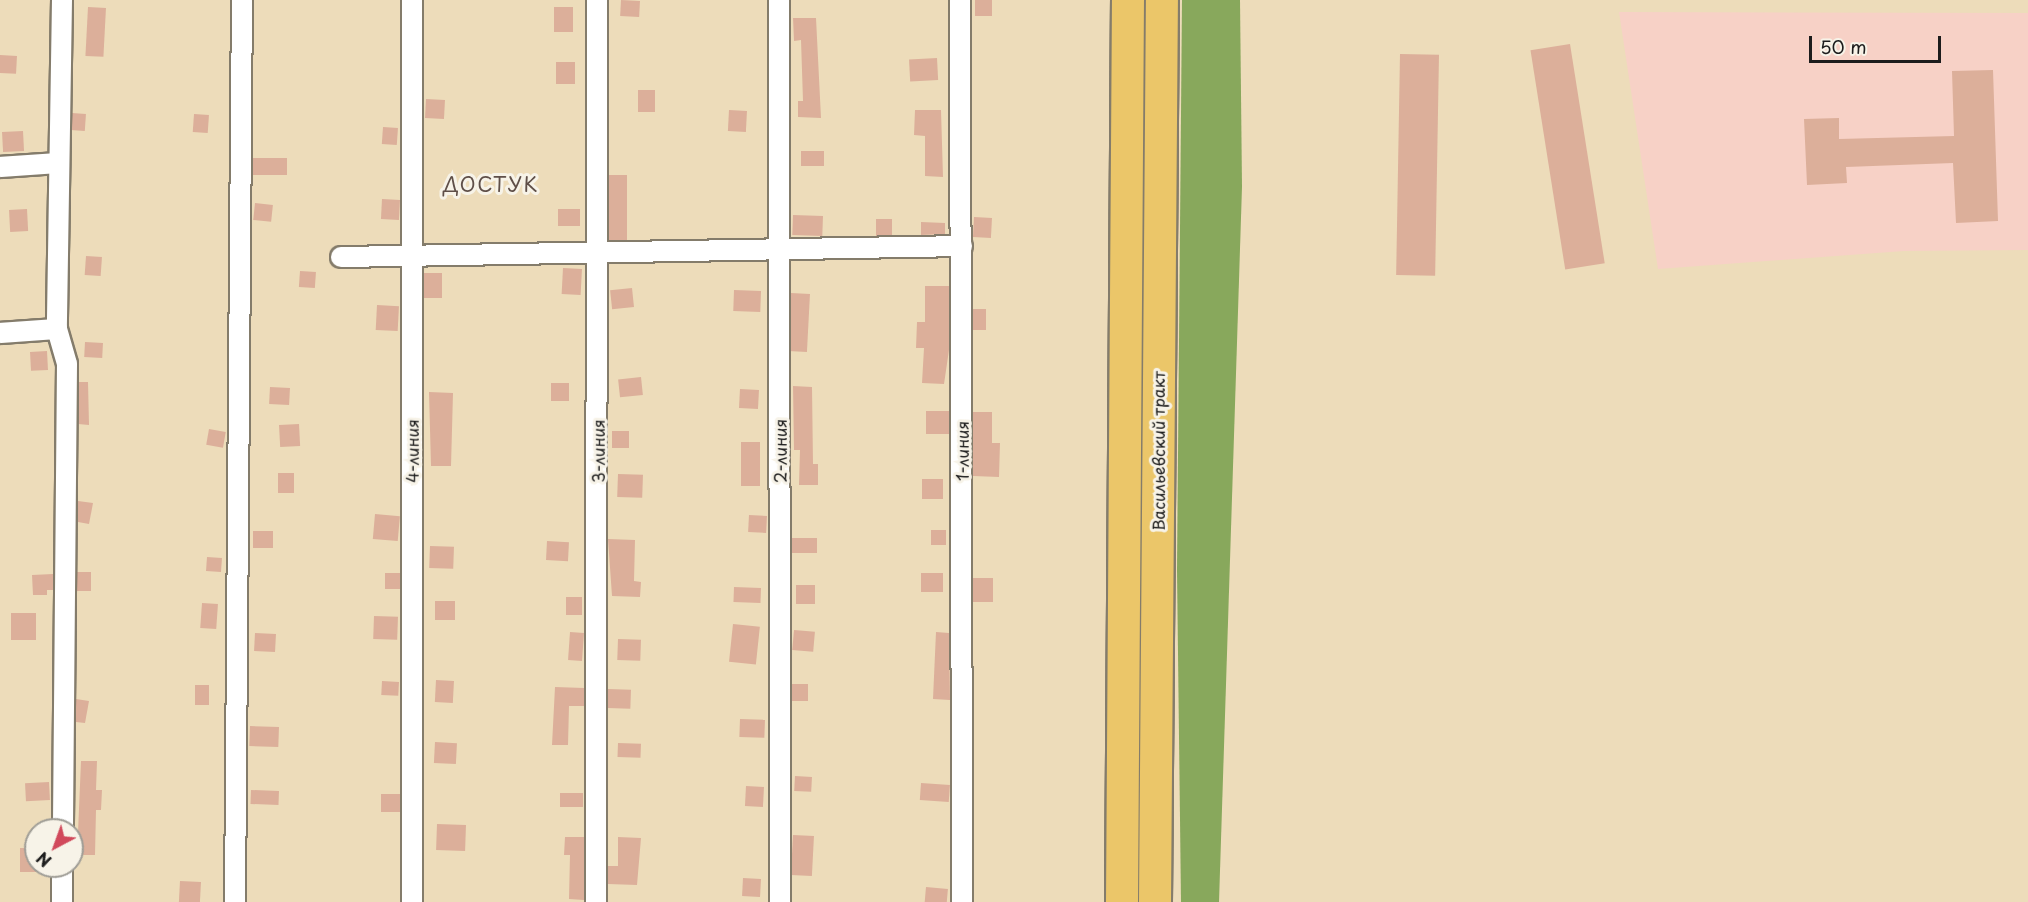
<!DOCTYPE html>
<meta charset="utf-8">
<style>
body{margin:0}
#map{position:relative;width:2028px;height:902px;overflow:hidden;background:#eddcba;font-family:"Playpen Sans",sans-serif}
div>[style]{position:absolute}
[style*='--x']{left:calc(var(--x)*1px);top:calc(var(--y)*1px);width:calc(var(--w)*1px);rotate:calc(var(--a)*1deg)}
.built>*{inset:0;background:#f7d1c6}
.forest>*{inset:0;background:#88a85c}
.building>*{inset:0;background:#dcaf9a;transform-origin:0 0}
.roads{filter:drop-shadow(2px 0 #847c6b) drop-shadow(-2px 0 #847c6b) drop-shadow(0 2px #847c6b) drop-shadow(0 -2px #847c6b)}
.minor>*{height:20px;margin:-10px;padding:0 10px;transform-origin:10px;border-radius:10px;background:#fff}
.primary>*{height:32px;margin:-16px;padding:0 16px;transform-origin:16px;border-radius:16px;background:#ebc669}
span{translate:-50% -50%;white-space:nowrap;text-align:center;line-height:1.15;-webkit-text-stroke:6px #f7f3e8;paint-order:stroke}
.street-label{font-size:16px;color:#1c1c1c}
.quarter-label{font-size:20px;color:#5f4f48;letter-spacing:1.5px}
.north{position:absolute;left:24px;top:818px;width:60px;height:60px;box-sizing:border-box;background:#f7f3e8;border:2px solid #9f9d96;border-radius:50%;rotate:221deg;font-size:16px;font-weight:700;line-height:24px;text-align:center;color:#1c1c1c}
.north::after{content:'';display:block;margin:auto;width:21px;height:27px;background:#d1495b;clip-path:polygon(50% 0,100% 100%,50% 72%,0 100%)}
.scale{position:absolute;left:1809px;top:36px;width:132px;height:27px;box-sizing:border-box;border:3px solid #1c1c1c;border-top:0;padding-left:8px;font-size:18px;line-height:21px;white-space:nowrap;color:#1c1c1c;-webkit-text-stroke:4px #f7f3e8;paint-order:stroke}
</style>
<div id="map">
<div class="built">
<div style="clip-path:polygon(1619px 12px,2028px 13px,2028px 250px,1904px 251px,1658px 269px)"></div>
</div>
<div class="forest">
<div style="clip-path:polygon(1182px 0,1240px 0,1242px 187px,1219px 902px,1181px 902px,1177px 570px)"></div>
</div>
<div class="building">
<div style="left:621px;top:0;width:19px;height:16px;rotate:3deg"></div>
<div style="left:975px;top:0;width:17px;height:16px"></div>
<div style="left:88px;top:7px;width:18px;height:49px;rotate:3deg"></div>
<div style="left:554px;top:7px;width:19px;height:25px"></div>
<div style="clip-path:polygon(793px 18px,816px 18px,821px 118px,798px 117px,798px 101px,803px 101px,801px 40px,794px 41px)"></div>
<div style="left:1570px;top:44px;width:222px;height:40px;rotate:81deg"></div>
<div style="left:1400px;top:54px;width:39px;height:221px;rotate:1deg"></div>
<div style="left:0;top:55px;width:17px;height:18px;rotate:3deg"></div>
<div style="left:937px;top:58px;width:22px;height:28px;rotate:87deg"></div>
<div style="left:556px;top:62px;width:19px;height:22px"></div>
<div style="clip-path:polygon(1993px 70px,1998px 221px,1956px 223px,1953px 163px,1846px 167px,1847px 183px,1807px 185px,1804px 119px,1839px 118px,1839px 139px,1954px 136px,1952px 71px)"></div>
<div style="left:638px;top:90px;width:17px;height:22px"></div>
<div style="left:426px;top:99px;width:19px;height:19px;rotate:3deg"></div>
<div style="left:729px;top:110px;width:18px;height:21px;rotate:3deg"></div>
<div style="clip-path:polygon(915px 110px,941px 110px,943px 177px,925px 176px,925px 136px,914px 135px)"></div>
<div style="left:72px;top:113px;width:14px;height:17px;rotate:4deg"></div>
<div style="left:194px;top:114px;width:15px;height:18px;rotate:4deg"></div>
<div style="left:383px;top:127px;width:15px;height:17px;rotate:4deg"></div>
<div style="left:23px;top:131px;width:20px;height:21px;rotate:87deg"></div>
<div style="left:801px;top:151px;width:23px;height:15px"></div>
<div style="left:253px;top:158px;width:34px;height:17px"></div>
<div style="left:609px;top:175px;width:18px;height:65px"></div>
<div style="left:382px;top:199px;width:18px;height:20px;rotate:3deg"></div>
<div style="left:255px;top:203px;width:18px;height:17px;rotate:6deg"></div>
<div style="left:27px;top:209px;width:22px;height:18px;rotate:87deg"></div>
<div style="left:558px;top:209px;width:22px;height:17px"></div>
<div style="left:793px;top:215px;width:30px;height:20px;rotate:2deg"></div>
<div style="left:974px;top:217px;width:18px;height:20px;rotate:3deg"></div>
<div style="left:876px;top:219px;width:16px;height:17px"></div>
<div style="clip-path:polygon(921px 222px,945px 223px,945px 234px,921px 235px)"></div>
<div style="left:86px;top:256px;width:16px;height:19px;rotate:4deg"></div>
<div style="left:563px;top:268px;width:19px;height:26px;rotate:3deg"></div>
<div style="left:300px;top:271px;width:16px;height:16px;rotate:4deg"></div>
<div style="left:424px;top:273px;width:18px;height:25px"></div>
<div style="clip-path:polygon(925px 286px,949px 286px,949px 350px,944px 384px,922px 383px,924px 348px,916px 348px,917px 322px,925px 322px)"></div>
<div style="left:632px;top:288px;width:19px;height:22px;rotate:84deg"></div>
<div style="left:734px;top:290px;width:27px;height:21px;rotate:2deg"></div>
<div style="left:791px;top:293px;width:19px;height:58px;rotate:3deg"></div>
<div style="left:377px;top:305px;width:22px;height:25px;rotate:3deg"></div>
<div style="left:973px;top:309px;width:13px;height:21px"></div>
<div style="left:85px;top:342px;width:18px;height:15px;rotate:3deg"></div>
<div style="left:47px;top:351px;width:19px;height:17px;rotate:87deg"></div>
<div style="left:641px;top:377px;width:18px;height:23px;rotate:84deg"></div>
<div style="clip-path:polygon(79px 382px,88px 382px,89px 425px,78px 424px)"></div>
<div style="left:551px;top:383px;width:18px;height:18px"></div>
<div style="clip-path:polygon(793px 386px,812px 387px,813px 464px,818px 464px,818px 485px,799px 485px,800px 450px,794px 450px)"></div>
<div style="left:270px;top:387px;width:20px;height:17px;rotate:3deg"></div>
<div style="left:740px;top:389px;width:19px;height:19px;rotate:3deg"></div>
<div style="clip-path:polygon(429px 392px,453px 393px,451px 466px,431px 466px)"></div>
<div style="left:926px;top:411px;width:23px;height:23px"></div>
<div style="clip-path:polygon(973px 412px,992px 412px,992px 443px,1000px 443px,999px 477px,973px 476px)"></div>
<div style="left:299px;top:424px;width:22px;height:20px;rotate:87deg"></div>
<div style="left:209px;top:429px;width:17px;height:16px;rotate:10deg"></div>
<div style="left:612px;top:431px;width:17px;height:17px"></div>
<div style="left:741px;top:442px;width:19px;height:44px"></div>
<div style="left:278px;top:473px;width:16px;height:20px"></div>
<div style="left:618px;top:474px;width:25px;height:23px;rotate:2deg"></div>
<div style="left:922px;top:479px;width:21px;height:20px"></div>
<div style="clip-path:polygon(78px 501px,93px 503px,89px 524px,78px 522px)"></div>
<div style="left:375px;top:514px;width:25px;height:25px;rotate:5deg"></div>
<div style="left:749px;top:515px;width:18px;height:17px;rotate:3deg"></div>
<div style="left:931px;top:530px;width:15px;height:15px"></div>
<div style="left:253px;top:531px;width:20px;height:17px"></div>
<div style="left:792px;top:538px;width:25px;height:15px"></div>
<div style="clip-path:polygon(608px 539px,635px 540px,634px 581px,641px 582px,640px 597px,612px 596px)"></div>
<div style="left:547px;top:541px;width:22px;height:19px;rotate:3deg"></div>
<div style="left:430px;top:546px;width:24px;height:22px;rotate:2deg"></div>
<div style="left:207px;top:557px;width:15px;height:14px;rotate:4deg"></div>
<div style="left:77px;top:572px;width:14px;height:19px"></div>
<div style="left:385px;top:573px;width:15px;height:16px"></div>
<div style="left:921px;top:573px;width:22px;height:19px"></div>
<div style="clip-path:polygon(53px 574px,53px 590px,47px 590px,47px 595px,33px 595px,32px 575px)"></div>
<div style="left:973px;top:578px;width:20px;height:24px"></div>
<div style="left:796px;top:585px;width:19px;height:19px"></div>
<div style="left:734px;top:587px;width:27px;height:15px;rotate:2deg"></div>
<div style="left:566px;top:597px;width:16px;height:18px"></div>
<div style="left:435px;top:601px;width:20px;height:19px"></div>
<div style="left:202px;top:603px;width:16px;height:25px;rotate:4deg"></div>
<div style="left:11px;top:613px;width:25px;height:27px"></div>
<div style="left:374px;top:616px;width:24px;height:23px;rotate:2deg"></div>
<div style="left:733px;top:624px;width:27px;height:38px;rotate:6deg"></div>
<div style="left:794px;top:630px;width:21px;height:20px;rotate:5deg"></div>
<div style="left:570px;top:632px;width:14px;height:28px;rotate:4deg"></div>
<div style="clip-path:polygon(936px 632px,949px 633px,950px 700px,933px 699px)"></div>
<div style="left:255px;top:633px;width:21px;height:18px;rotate:3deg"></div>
<div style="left:618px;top:639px;width:23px;height:21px;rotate:2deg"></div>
<div style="left:436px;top:680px;width:18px;height:22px;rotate:3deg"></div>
<div style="left:382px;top:681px;width:17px;height:14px;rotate:3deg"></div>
<div style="left:792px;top:684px;width:16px;height:17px"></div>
<div style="left:195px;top:685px;width:14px;height:20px"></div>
<div style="clip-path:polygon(555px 687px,584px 688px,584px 706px,569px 706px,568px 745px,552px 745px)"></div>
<div style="left:608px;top:689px;width:23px;height:19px;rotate:2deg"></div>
<div style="clip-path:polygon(76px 699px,89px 701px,85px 723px,76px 722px)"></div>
<div style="left:740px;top:719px;width:25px;height:18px;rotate:2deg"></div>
<div style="left:250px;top:726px;width:29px;height:20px;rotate:2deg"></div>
<div style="left:435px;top:742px;width:22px;height:21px;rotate:3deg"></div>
<div style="left:618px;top:743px;width:23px;height:14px;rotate:2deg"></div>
<div style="clip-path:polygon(81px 761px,97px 761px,96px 790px,102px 790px,101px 810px,96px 810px,95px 855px,72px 855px,72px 838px,78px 833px)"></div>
<div style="left:795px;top:776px;width:17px;height:15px;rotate:3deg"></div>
<div style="left:49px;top:782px;width:18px;height:24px;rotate:87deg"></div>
<div style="left:921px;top:783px;width:29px;height:17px;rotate:4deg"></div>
<div style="left:746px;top:786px;width:18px;height:20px;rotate:3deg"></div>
<div style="left:251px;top:790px;width:28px;height:14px;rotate:2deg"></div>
<div style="left:560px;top:793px;width:23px;height:14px"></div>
<div style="left:381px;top:794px;width:19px;height:18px"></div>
<div style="left:437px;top:824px;width:29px;height:26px;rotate:2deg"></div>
<div style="left:793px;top:835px;width:21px;height:40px;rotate:3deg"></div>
<div style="clip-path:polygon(565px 837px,584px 837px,584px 900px,569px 899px,570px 855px,564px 855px)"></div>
<div style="clip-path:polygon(618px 837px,641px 838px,637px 885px,608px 884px,608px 866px,618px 866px)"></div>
<div style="left:20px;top:848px;width:16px;height:24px"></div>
<div style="left:743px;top:878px;width:18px;height:18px;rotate:3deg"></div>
<div style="left:180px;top:881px;width:21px;height:21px;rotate:3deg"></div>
<div style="left:926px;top:887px;width:22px;height:15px;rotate:5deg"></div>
</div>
<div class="roads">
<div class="minor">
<div style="--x:62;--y:0;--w:329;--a:90.9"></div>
<div style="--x:57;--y:329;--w:36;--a:74"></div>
<div style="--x:67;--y:364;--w:466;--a:90.5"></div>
<div style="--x:779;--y:0;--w:902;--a:89.94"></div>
<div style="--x:960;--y:0;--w:902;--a:89.87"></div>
<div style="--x:0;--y:167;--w:59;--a:-3.9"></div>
<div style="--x:341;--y:257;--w:621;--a:-1.01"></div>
<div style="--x:0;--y:333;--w:57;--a:-4"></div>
<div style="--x:62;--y:902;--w:36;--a:-90"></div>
<div style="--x:235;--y:902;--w:902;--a:-89.56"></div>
<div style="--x:412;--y:902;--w:902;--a:-90"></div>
<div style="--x:596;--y:902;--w:902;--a:-89.94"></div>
</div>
<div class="primary">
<div style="--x:1122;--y:902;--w:902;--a:-89.62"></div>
<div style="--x:1155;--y:902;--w:902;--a:-89.56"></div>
</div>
</div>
<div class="street-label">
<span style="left:412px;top:451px;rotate:-90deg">4-линия</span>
<span style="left:598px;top:451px;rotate:-90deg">3-линия</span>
<span style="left:780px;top:451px;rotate:-90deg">2-линия</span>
<span style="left:962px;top:451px;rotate:-90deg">1-линия</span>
<span style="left:1158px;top:451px;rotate:-90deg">Васильевский тракт</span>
</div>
<div class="quarter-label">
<span style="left:491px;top:184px">ДОСТУК</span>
</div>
<div class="north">N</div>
<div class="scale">50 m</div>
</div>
